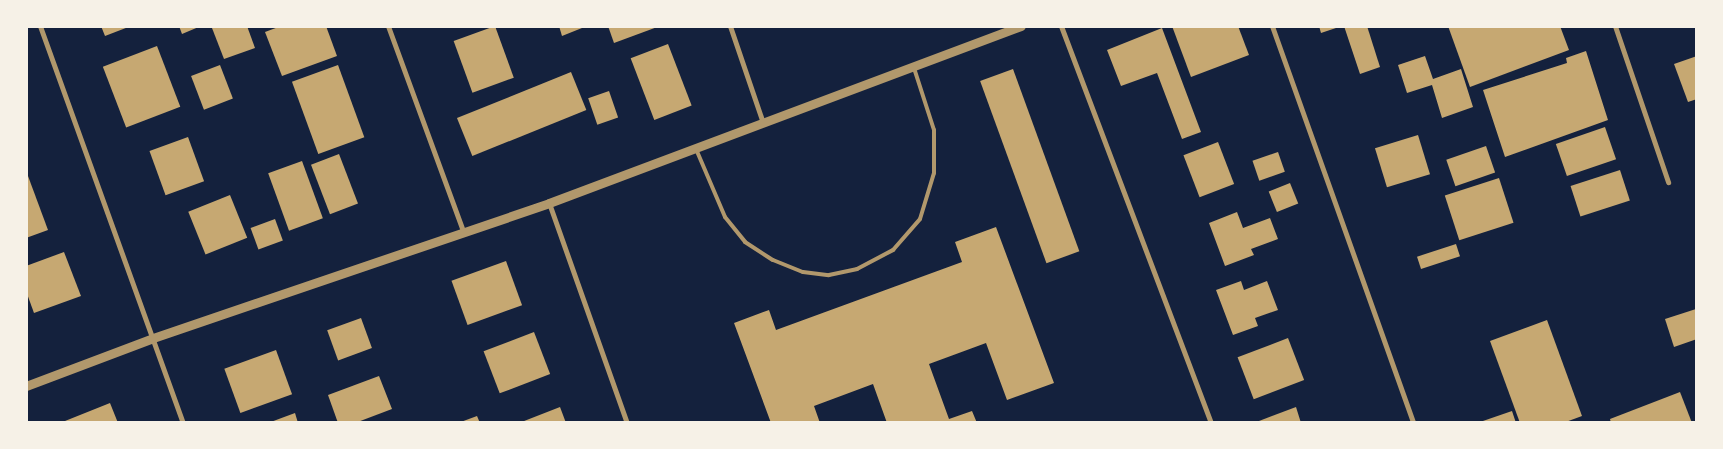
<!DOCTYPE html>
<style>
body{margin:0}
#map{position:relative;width:1723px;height:449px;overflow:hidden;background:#14213d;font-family:"Exo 2",sans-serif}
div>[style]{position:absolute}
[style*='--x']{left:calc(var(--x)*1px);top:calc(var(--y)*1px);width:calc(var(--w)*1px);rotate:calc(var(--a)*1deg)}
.building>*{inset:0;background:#c6a872;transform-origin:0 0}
.service>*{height:4px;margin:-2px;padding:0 2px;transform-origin:2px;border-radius:2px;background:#b1986c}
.minor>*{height:5px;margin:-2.5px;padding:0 2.5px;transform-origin:2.5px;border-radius:2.5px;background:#b1986c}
.tertiary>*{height:9px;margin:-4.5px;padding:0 4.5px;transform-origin:4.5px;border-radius:4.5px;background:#b1986c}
span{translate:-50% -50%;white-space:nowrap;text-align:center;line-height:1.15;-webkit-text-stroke:5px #f6f1e7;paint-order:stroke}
.frame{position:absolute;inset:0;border:28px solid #f6f1e7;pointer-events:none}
</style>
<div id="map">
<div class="building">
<div style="clip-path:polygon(101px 26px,131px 26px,105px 36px)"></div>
<div style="clip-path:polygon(179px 26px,201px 26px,182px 34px)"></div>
<div style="clip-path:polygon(247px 26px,255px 48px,224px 59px,212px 28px)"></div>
<div style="clip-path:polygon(281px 26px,326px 26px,337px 56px,282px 76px,265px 32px)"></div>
<div style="left:495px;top:26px;width:55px;height:44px;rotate:70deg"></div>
<div style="clip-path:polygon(559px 26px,587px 26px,562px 36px)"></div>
<div style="clip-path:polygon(608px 26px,660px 26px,614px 43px)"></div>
<div style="clip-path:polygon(1172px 26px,1238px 26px,1249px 55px,1191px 77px)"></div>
<div style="clip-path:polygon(1319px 26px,1339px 26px,1339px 27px,1321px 33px)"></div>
<div style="clip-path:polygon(1344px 26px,1367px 26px,1380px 67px,1360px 74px)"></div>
<div style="clip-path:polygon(1448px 26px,1560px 26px,1569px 50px,1470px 87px)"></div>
<div style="clip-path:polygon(1162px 28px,1201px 132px,1182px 139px,1157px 73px,1121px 86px,1107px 50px)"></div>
<div style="left:668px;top:44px;width:66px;height:40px;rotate:69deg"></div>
<div style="left:157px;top:46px;width:65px;height:58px;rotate:69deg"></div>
<div style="clip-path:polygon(1586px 51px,1608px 120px,1505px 157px,1483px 90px,1567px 63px,1566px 58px)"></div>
<div style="clip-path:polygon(1425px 56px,1433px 79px,1461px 69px,1473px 107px,1442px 118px,1432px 85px,1407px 93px,1398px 65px)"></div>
<div style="clip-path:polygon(1697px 56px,1697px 99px,1688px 102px,1674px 64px)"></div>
<div style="left:220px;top:65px;width:36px;height:31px;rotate:69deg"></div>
<div style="left:338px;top:65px;width:77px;height:49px;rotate:70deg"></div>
<div style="left:1013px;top:69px;width:194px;height:35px;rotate:70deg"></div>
<div style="left:571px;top:72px;width:41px;height:123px;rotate:68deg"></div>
<div style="left:609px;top:91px;width:28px;height:22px;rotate:71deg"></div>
<div style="left:1605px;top:127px;width:34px;height:52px;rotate:71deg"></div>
<div style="left:1418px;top:135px;width:41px;height:45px;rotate:73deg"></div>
<div style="left:188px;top:137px;width:47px;height:41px;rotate:70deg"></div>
<div style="left:1218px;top:142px;width:45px;height:37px;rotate:69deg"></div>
<div style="left:1486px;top:146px;width:28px;height:42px;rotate:71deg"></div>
<div style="left:1278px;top:152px;width:21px;height:27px;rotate:71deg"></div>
<div style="left:339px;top:154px;width:53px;height:30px;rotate:69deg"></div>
<div style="left:302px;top:161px;width:61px;height:36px;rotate:70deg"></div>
<div style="left:1620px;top:170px;width:32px;height:52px;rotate:72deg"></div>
<div style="clip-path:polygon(28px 176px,48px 230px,26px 238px,26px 177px)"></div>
<div style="left:1499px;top:178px;width:47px;height:57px;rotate:72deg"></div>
<div style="left:1290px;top:183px;width:22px;height:23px;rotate:68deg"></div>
<div style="left:230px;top:195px;width:46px;height:45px;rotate:68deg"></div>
<div style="clip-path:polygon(1237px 212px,1243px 228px,1270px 218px,1278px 239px,1251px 249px,1254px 255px,1225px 266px,1209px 223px)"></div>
<div style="left:275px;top:219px;width:23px;height:26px;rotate:70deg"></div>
<div style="clip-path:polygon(996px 227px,1054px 383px,1007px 400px,986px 343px,929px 364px,949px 419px,972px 411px,977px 423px,887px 423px,873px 384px,814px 406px,820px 423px,771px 423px,734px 323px,769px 310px,776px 330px,962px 262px,955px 242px)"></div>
<div style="left:1456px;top:244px;width:13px;height:41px;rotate:72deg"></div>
<div style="clip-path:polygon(64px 252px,81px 296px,34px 313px,26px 291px,26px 266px)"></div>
<div style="left:506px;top:261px;width:47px;height:58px;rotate:70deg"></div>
<div style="clip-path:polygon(1241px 281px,1244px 290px,1267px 281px,1278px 310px,1255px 318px,1258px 326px,1233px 335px,1216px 290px)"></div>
<div style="clip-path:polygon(1696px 309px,1697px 339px,1674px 347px,1665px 319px)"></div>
<div style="left:361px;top:318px;width:32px;height:36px;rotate:70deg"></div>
<div style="clip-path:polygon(1547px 320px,1582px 416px,1563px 423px,1520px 423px,1490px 341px)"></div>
<div style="left:534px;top:332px;width:45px;height:54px;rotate:69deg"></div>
<div style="left:1288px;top:338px;width:45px;height:54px;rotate:69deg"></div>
<div style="left:276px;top:350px;width:47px;height:55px;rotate:70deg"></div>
<div style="clip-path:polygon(379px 376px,392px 409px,355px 423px,338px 423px,328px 395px)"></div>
<div style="clip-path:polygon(1680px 392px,1692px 423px,1611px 423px,1610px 419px)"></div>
<div style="clip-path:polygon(110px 403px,118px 423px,66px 423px,65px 421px)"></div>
<div style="clip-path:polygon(560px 407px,566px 423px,519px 423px)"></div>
<div style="clip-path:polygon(1296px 407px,1301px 423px,1259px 423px,1259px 421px)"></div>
<div style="clip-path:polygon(1512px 411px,1516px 423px,1481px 423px,1480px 422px)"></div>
<div style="clip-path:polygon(295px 413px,298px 423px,268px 423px)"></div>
<div style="clip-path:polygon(477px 416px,480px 423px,458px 423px)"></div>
</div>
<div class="service">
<div style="--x:696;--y:149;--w:74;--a:66.9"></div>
<div style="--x:725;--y:217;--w:32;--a:51"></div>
<div style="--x:745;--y:242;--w:33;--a:33"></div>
<div style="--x:773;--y:260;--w:32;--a:22"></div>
<div style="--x:803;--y:272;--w:26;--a:7"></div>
<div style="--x:829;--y:275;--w:29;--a:-12"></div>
<div style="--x:857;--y:269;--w:41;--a:-27.8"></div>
<div style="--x:893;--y:250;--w:41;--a:-48.9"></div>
<div style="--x:920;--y:219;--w:48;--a:-73.1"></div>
<div style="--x:934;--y:173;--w:43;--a:-90"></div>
<div style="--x:934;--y:130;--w:65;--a:-107.9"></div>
</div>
<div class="minor">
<div style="--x:40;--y:26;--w:422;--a:70.2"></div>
<div style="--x:388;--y:26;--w:218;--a:69.9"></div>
<div style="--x:730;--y:26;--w:102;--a:71.2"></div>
<div style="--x:1061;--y:26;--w:424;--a:69.3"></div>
<div style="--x:1272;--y:26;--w:421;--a:70.4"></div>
<div style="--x:1615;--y:26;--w:165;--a:71.2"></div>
<div style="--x:549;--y:203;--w:233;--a:70.5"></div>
</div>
<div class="tertiary">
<div style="--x:26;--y:386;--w:136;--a:-20.7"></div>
<div style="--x:153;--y:338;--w:418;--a:-18.8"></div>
<div style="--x:549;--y:203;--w:504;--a:-20.56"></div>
</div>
<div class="frame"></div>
</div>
